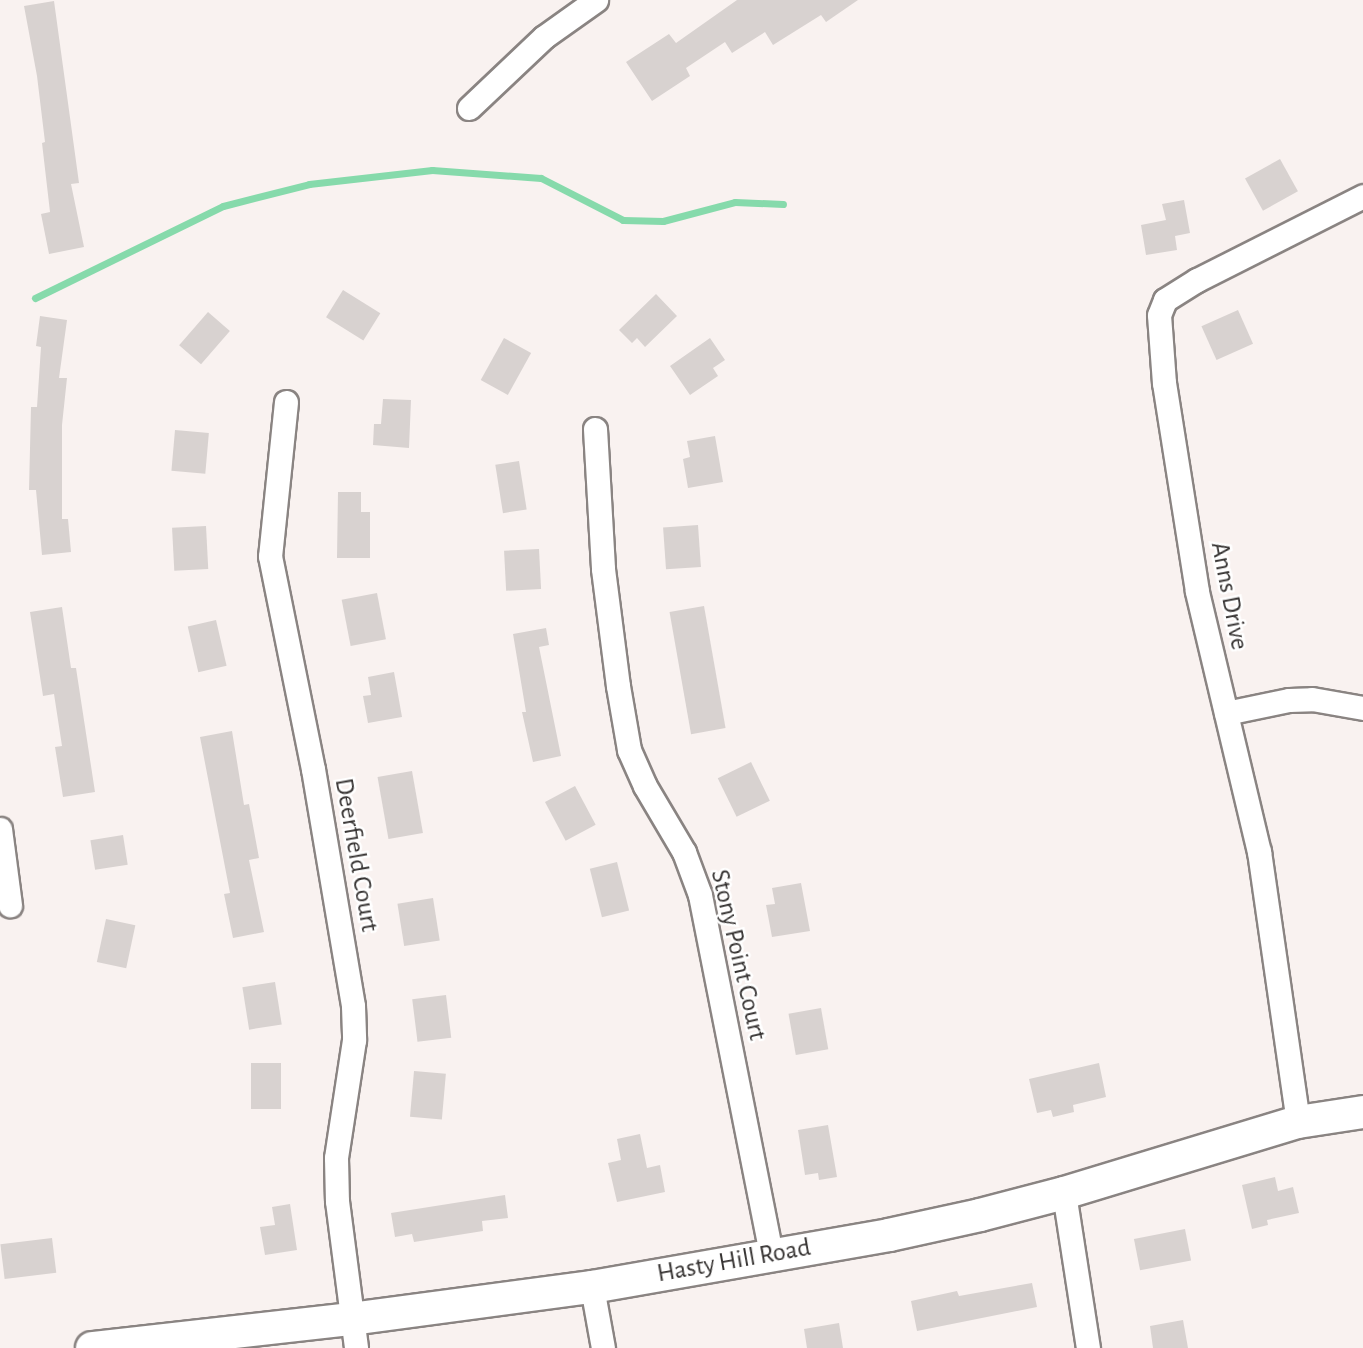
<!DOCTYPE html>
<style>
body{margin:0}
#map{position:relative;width:1363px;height:1348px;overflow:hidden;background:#f9f2f0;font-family:"Alegreya Sans",sans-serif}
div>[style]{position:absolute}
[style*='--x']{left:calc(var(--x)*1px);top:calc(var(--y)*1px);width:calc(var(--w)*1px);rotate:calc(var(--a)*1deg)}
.stream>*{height:7px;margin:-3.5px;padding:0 3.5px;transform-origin:3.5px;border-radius:3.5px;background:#86daab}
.building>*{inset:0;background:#d8d2d0;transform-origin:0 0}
.roads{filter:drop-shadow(2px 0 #8a8482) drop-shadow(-2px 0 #8a8482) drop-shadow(0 2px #8a8482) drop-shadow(0 -2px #8a8482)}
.street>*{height:23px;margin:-11.5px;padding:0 11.5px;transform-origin:11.5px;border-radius:11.5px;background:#fff}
.secondary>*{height:32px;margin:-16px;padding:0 16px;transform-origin:16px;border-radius:16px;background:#fff}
span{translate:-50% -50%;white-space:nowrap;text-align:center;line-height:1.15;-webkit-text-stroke:5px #fff;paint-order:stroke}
.street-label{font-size:26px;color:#343130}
</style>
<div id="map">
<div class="stream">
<div style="--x:35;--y:298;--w:209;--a:-26.1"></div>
<div style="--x:223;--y:206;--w:89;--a:-14.3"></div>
<div style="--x:309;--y:184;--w:124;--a:-6.5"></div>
<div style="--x:432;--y:170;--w:109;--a:4.2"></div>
<div style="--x:541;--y:178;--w:92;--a:27.1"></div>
<div style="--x:623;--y:220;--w:40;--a:1.4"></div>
<div style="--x:663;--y:221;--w:74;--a:-14.8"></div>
<div style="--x:735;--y:202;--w:48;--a:2.4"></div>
</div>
<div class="building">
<div style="clip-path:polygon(737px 0,858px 0,826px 22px,821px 15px,773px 45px,765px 32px,732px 53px,725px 42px,686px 68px,690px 76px,652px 101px,626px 62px,669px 34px,676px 43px)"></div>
<div style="clip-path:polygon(54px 1px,79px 183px,71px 184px,84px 247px,49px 254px,41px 214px,50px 212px,42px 143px,45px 142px,37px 76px,24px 6px)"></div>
<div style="left:1280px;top:159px;width:37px;height:40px;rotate:61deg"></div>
<div style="clip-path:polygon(1184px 200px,1190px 233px,1175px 236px,1177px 250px,1146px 255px,1141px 225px,1166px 220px,1162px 204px)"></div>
<div style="left:343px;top:290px;width:44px;height:32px;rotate:32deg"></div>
<div style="clip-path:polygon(656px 294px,677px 316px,645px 347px,637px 338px,632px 343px,619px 330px)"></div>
<div style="left:1238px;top:310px;width:37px;height:40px;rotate:66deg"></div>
<div style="left:208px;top:312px;width:29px;height:44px;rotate:41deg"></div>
<div style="clip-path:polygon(40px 316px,67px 320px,59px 378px,67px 378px,62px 425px,62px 519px,68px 519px,71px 552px,42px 555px,36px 490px,29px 490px,31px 407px,37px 407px,41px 347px,36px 346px)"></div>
<div style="left:504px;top:338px;width:31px;height:48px;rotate:29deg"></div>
<div style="clip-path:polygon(710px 338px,725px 360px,713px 368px,718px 376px,690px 395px,670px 366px)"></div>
<div style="clip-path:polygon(383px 399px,411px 400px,409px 448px,373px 445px,374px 424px,381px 424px)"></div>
<div style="left:175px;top:430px;width:34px;height:41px;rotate:5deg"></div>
<div style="clip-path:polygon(715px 436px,723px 482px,688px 488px,683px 459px,690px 457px,687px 441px)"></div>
<div style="left:519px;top:461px;width:49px;height:24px;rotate:81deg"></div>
<div style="clip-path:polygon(338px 492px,361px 492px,361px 512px,370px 512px,370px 558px,337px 558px)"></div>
<div style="left:698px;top:525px;width:42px;height:35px;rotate:86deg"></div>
<div style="left:206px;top:526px;width:43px;height:34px;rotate:87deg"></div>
<div style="left:539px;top:549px;width:40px;height:35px;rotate:87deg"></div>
<div style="left:377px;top:593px;width:47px;height:36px;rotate:79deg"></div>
<div style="left:704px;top:606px;width:124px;height:35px;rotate:80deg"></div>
<div style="clip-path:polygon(62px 607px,71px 668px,76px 668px,95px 792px,63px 797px,55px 747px,62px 746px,54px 694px,43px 696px,30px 612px)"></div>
<div style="left:216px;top:620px;width:47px;height:29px;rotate:77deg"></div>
<div style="clip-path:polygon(546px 628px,549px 645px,539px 647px,561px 756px,533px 762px,522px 712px,526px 712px,513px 634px)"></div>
<div style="clip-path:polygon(394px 672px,402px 717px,368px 723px,363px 696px,371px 695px,368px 677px)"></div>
<div style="clip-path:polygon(232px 731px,244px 805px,249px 804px,259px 858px,249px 860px,264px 932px,233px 938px,224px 894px,230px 893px,200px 737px)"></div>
<div style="left:751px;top:762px;width:43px;height:37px;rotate:64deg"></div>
<div style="left:412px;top:771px;width:63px;height:35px;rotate:80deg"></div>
<div style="left:575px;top:786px;width:44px;height:34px;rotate:62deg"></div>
<div style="left:123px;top:835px;width:30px;height:33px;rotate:81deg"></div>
<div style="left:617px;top:862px;width:50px;height:28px;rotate:76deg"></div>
<div style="clip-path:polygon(801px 883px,810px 931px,772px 937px,766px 905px,775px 904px,772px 888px)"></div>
<div style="left:433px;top:898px;width:43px;height:36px;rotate:81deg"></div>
<div style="left:106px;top:919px;width:30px;height:44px;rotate:12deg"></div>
<div style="left:275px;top:982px;width:43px;height:33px;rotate:81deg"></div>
<div style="left:446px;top:995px;width:43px;height:34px;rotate:83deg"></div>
<div style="left:821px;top:1008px;width:42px;height:33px;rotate:80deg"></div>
<div style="left:251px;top:1063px;width:30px;height:46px"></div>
<div style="clip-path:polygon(1099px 1063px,1106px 1097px,1073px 1105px,1074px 1112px,1053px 1117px,1051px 1110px,1037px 1113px,1029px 1079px)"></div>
<div style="left:414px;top:1071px;width:32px;height:46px;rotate:5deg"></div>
<div style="clip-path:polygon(828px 1125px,837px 1177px,819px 1180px,818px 1173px,805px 1175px,798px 1130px)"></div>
<div style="clip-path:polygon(640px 1134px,647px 1168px,660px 1165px,665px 1192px,617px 1202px,608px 1163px,621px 1160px,617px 1139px)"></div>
<div style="clip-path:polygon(1275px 1177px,1278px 1191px,1293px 1187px,1299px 1213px,1267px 1220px,1268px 1225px,1252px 1229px,1242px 1185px)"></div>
<div style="clip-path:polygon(505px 1195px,508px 1218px,482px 1221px,483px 1231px,414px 1242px,412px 1234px,395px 1237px,391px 1213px)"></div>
<div style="clip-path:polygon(290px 1204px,297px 1250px,265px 1255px,260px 1227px,275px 1225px,272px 1207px)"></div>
<div style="left:1185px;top:1229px;width:32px;height:52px;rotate:79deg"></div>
<div style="left:52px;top:1238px;width:35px;height:52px;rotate:83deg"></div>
<div style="clip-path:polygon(1032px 1283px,1037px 1307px,917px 1331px,911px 1301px,957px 1291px,959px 1296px)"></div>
<div style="clip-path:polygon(1183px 1320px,1188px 1348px,1153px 1348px,1150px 1326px)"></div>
<div style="clip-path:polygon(839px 1323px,843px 1348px,807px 1348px,804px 1329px)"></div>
</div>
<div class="roads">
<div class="street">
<div style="--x:469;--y:108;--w:103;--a:-43.4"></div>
<div style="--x:544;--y:37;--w:64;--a:-35.4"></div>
<div style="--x:286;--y:402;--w:155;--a:95.9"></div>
<div style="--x:270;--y:556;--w:217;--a:78.6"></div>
<div style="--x:313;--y:769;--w:240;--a:80.4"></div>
<div style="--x:353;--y:1006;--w:34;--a:88"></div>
<div style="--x:354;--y:1040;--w:119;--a:98.7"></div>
<div style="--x:336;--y:1158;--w:43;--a:88.7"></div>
<div style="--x:337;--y:1201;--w:148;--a:82.6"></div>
<div style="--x:595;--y:429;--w:140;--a:86.7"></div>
<div style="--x:603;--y:569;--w:118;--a:82.7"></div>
<div style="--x:618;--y:686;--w:65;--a:80.2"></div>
<div style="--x:629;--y:750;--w:39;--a:66"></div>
<div style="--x:645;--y:786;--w:77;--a:59.4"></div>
<div style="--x:684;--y:852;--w:46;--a:69.6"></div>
<div style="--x:700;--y:895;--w:366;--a:78.8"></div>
<div style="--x:1226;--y:713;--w:64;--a:-11.7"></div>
<div style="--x:1289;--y:700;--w:23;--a:-2"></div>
<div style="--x:1312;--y:699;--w:52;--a:10"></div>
<div style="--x:0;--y:829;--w:77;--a:82.5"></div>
<div style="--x:1298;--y:1122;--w:273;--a:-98.2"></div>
<div style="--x:1259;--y:852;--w:268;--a:-103.4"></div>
<div style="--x:1197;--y:591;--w:211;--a:-99"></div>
<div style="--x:1164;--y:383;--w:68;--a:-94.2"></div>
<div style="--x:1159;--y:315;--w:16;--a:-68"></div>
<div style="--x:1165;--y:300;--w:38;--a:-32"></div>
<div style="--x:1197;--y:280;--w:186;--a:-26.8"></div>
<div style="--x:1064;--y:1193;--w:157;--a:81.2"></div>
<div style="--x:592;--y:1287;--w:62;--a:79.8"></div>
</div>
<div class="secondary">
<div style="--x:92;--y:1348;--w:261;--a:-6.4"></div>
<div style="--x:351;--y:1319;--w:243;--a:-7.6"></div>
<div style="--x:592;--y:1287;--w:302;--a:-9.9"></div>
<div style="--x:889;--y:1235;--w:93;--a:-12.4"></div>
<div style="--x:980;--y:1215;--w:87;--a:-14.7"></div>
<div style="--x:1064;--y:1193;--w:245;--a:-16.9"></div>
<div style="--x:1298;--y:1122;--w:66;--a:-8.7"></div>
</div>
</div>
<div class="street-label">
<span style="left:1229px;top:596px;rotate:79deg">Anns Drive</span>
<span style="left:356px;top:855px;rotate:80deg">Deerfield Court</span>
<span style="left:738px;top:955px;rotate:77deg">Stony Point Court</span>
<span style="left:734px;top:1261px;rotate:-10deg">Hasty Hill Road</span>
</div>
</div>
